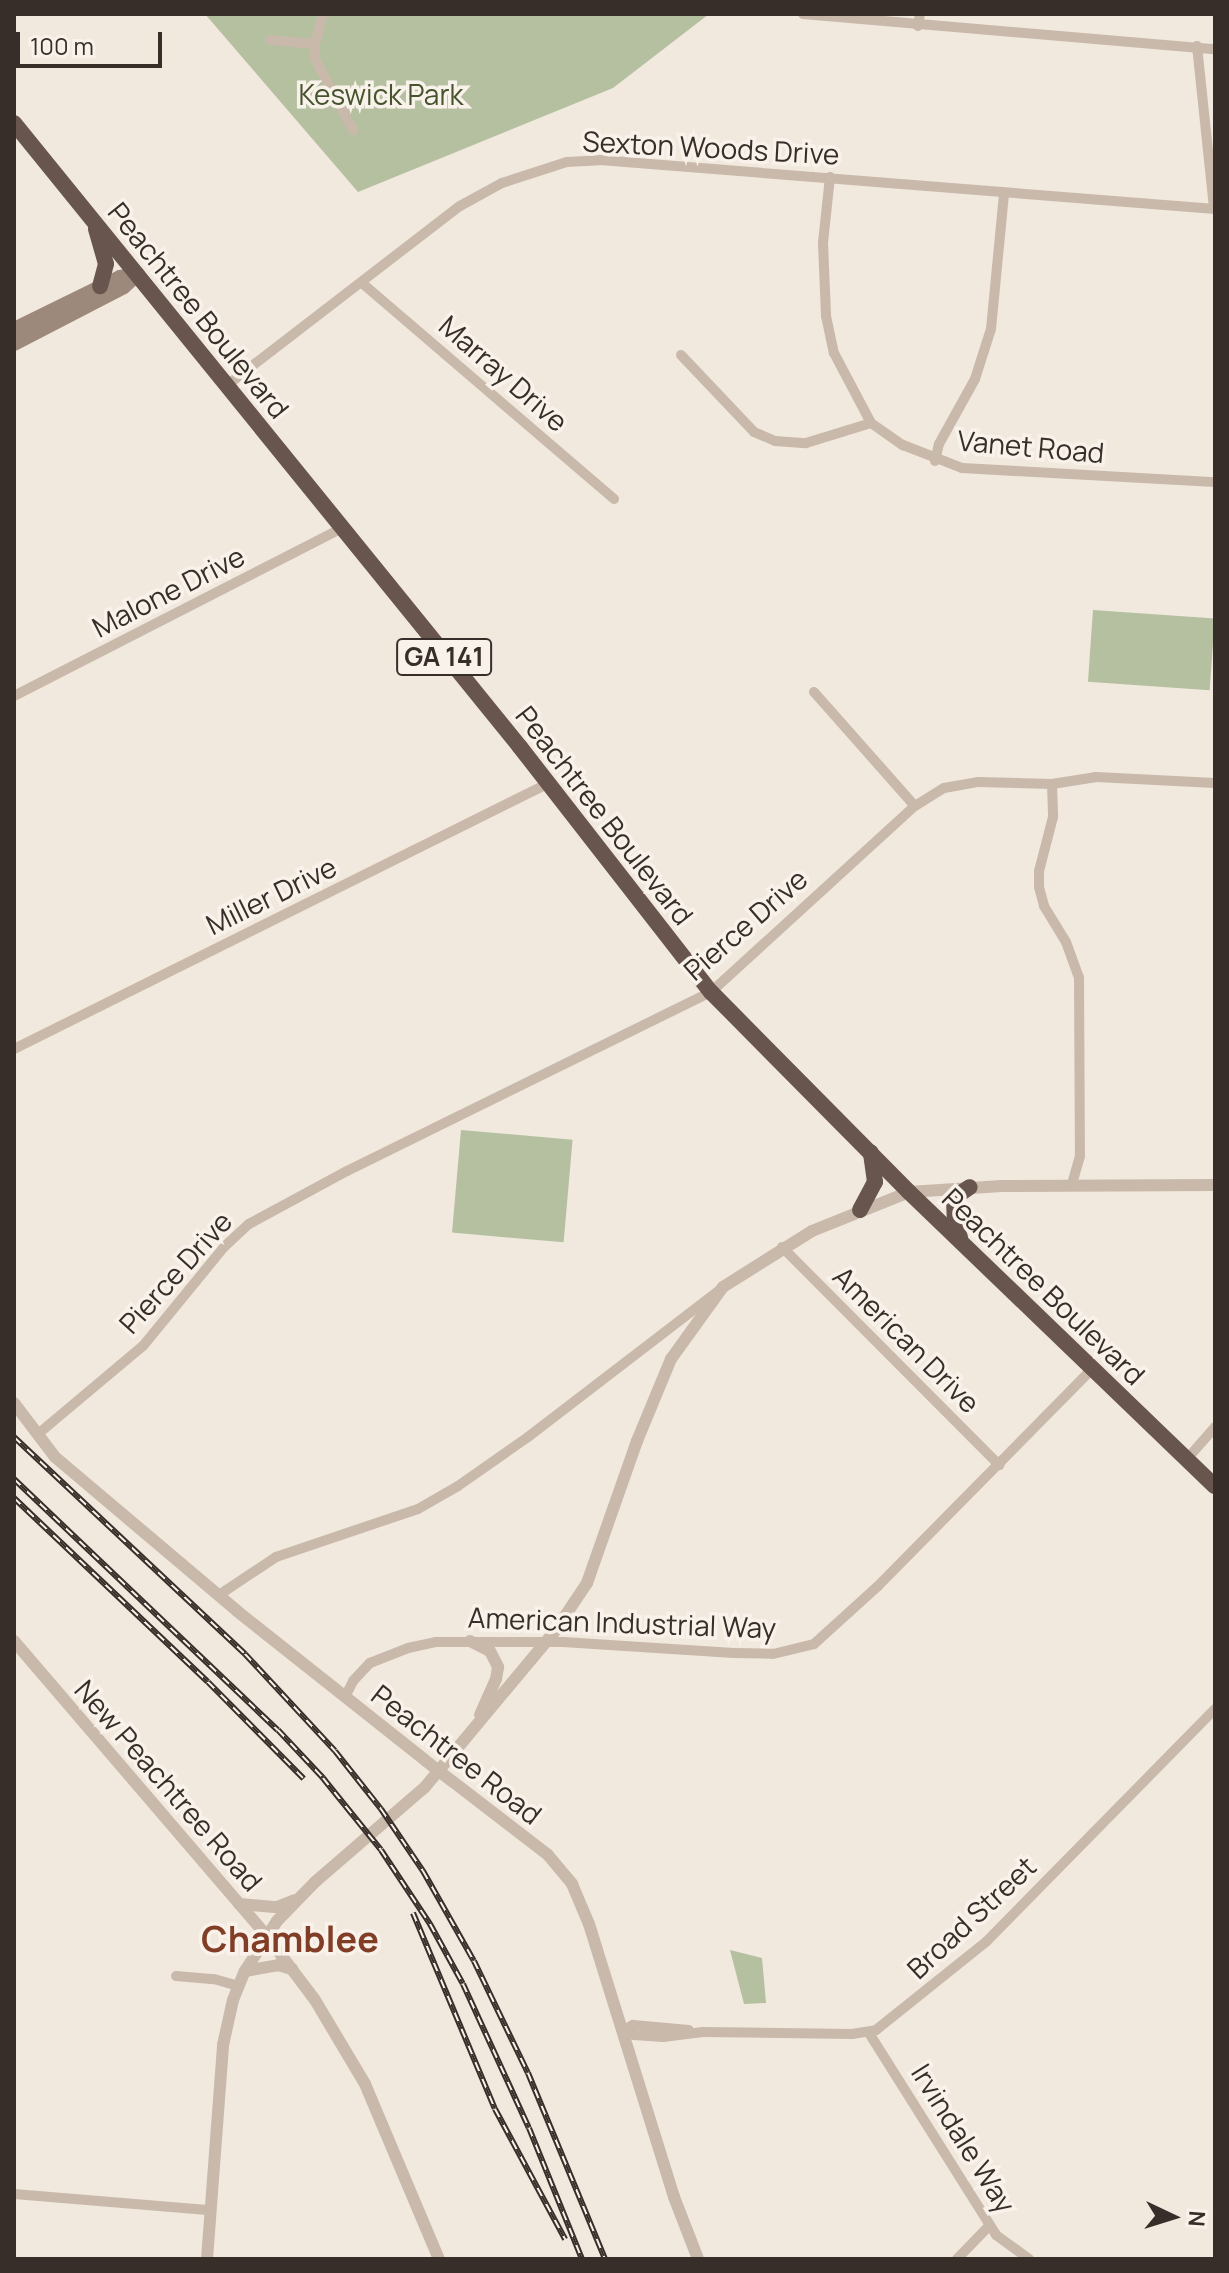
<!DOCTYPE html>
<style>
body{margin:0}
#map{position:relative;width:1229px;height:2273px;overflow:hidden;background:#f1e8de;font-family:Manrope,sans-serif}
div>[style]{position:absolute}
[style*='--x']{left:calc(var(--x)*1px);top:calc(var(--y)*1px);width:calc(var(--w)*1px);rotate:calc(var(--a)*1deg)}
.green>*{inset:0;background:#b4c09f;transform-origin:0 0}
.minor>*{height:10px;margin:-5px;padding:0 5px;transform-origin:5px;border-radius:5px;background:#c9b9aa}
.tertiary>*{height:12px;margin:-6px;padding:0 6px;transform-origin:6px;border-radius:6px;background:#c9b9aa}
.secondary>*{height:14px;margin:-7px;padding:0 7px;transform-origin:7px;border-radius:7px;background:#9d887c}
.trunk>*{height:16px;margin:-8px;padding:0 8px;transform-origin:8px;border-radius:8px;background:#68564e}
.rail>*{height:6px;margin-top:-3px;transform-origin:0;background:repeating-linear-gradient(90deg,#f9f2ea 0 9px,#372e29 0 18px);box-sizing:border-box;border-block:2px solid #372e29}
.tertiary-bridge>*{height:12px;margin:-6px;padding:0 6px;transform-origin:6px;border-radius:6px;background:#c9b9aa}
span{translate:-50% -50%;white-space:nowrap;text-align:center;line-height:1.15;-webkit-text-stroke:7px #f9f2ea;paint-order:stroke}
.shield-label span{padding:2px 6px;background:#f9f2ea;border:2px solid;border-radius:6px;-webkit-text-stroke-width:0}
.shield-label{font-size:26px;color:#372e29;font-weight:700}
.park-label{font-size:28px;color:#46542e}
.street-label{font-size:28px;color:#372e29}
.district-label{font-size:36px;color:#823d27;font-weight:700}
.frame{position:absolute;inset:0;border:16px solid #372e29;pointer-events:none}
.north{position:absolute;left:1133px;top:2177px;width:80px;height:80px;-webkit-text-stroke:6px #f9f2ea;paint-order:stroke;rotate:94deg;font-size:22px;font-weight:700;line-height:32px;text-align:center;color:#372e29}
.north::after{content:'';display:block;margin:auto;width:28px;height:36px;background:#372e29;clip-path:polygon(50% 0,100% 100%,50% 72%,0 100%)}
.scale{position:absolute;left:16px;top:32px;width:146px;height:36px;box-sizing:border-box;border:4px solid #372e29;border-top:0;padding-left:10px;font-size:24px;line-height:28px;white-space:nowrap;color:#372e29;-webkit-text-stroke:6px #f9f2ea;paint-order:stroke}
</style>
<div id="map">
<div class="green">
<div style="clip-path:polygon(205px 14px,709px 14px,613px 88px,358px 192px)"></div>
<div style="left:1093px;top:610px;width:122px;height:72px;rotate:4deg"></div>
<div style="left:461px;top:1130px;width:112px;height:103px;rotate:5deg"></div>
<div style="clip-path:polygon(730px 1950px,762px 1958px,766px 2003px,744px 2004px)"></div>
</div>
<div class="minor">
<div style="--x:323;--y:14;--w:31;--a:105"></div>
<div style="--x:315;--y:44;--w:15;--a:90"></div>
<div style="--x:315;--y:59;--w:81;--a:61.8"></div>
<div style="--x:803;--y:14;--w:413;--a:4.9"></div>
<div style="--x:918;--y:26;--w:12;--a:-81"></div>
<div style="--x:270;--y:40;--w:45;--a:5.1"></div>
<div style="--x:1197;--y:46;--w:163;--a:84"></div>
<div style="--x:830;--y:177;--w:66;--a:96.1"></div>
<div style="--x:823;--y:243;--w:73;--a:87.6"></div>
<div style="--x:826;--y:316;--w:38;--a:78"></div>
<div style="--x:834;--y:353;--w:79;--a:62.1"></div>
<div style="--x:871;--y:423;--w:39;--a:35"></div>
<div style="--x:903;--y:445;--w:63;--a:21.3"></div>
<div style="--x:962;--y:468;--w:253;--a:3.2"></div>
<div style="--x:362;--y:283;--w:332;--a:40.6"></div>
<div style="--x:681;--y:355;--w:106;--a:46.5"></div>
<div style="--x:754;--y:432;--w:23;--a:23"></div>
<div style="--x:775;--y:441;--w:31;--a:4"></div>
<div style="--x:806;--y:443;--w:68;--a:-17.1"></div>
<div style="--x:226;--y:386;--w:295;--a:-37.6"></div>
<div style="--x:460;--y:206;--w:48;--a:-28.7"></div>
<div style="--x:502;--y:183;--w:68;--a:-17.9"></div>
<div style="--x:567;--y:162;--w:33;--a:-3"></div>
<div style="--x:600;--y:160;--w:617;--a:4.56"></div>
<div style="--x:935;--y:461;--w:17;--a:-77"></div>
<div style="--x:939;--y:444;--w:74;--a:-61"></div>
<div style="--x:975;--y:379;--w:52;--a:-72.3"></div>
<div style="--x:991;--y:329;--w:137;--a:-84.5"></div>
<div style="--x:814;--y:692;--w:152;--a:48.5"></div>
<div style="--x:14;--y:696;--w:369;--a:-27.1"></div>
<div style="--x:1052;--y:784;--w:33;--a:88"></div>
<div style="--x:1053;--y:817;--w:56;--a:104.5"></div>
<div style="--x:1039;--y:871;--w:16;--a:90"></div>
<div style="--x:1039;--y:887;--w:20;--a:75"></div>
<div style="--x:1044;--y:906;--w:42;--a:58.6"></div>
<div style="--x:1066;--y:942;--w:37;--a:70"></div>
<div style="--x:1079;--y:977;--w:179;--a:89.7"></div>
<div style="--x:1080;--y:1156;--w:29;--a:106"></div>
<div style="--x:14;--y:1049;--w:597;--a:-26.44"></div>
<div style="--x:782;--y:1247;--w:308;--a:45.1"></div>
<div style="--x:38;--y:1434;--w:137;--a:-40"></div>
<div style="--x:143;--y:1346;--w:128;--a:-50.7"></div>
<div style="--x:224;--y:1247;--w:34;--a:-43"></div>
<div style="--x:249;--y:1224;--w:111;--a:-28.4"></div>
<div style="--x:347;--y:1171;--w:406;--a:-26.2"></div>
<div style="--x:711;--y:992;--w:276;--a:-42.4"></div>
<div style="--x:915;--y:806;--w:34;--a:-32"></div>
<div style="--x:944;--y:788;--w:35;--a:-10"></div>
<div style="--x:978;--y:782;--w:74;--a:1.5"></div>
<div style="--x:1052;--y:784;--w:45;--a:-9"></div>
<div style="--x:1096;--y:777;--w:119;--a:2.9"></div>
<div style="--x:1187;--y:1459;--w:43;--a:-48.8"></div>
<div style="--x:219;--y:1595;--w:69;--a:-33.7"></div>
<div style="--x:276;--y:1557;--w:150;--a:-18.7"></div>
<div style="--x:418;--y:1509;--w:46;--a:-29.9"></div>
<div style="--x:458;--y:1486;--w:85;--a:-35"></div>
<div style="--x:528;--y:1437;--w:240;--a:-37.5"></div>
<div style="--x:345;--y:1697;--w:18;--a:-63"></div>
<div style="--x:353;--y:1681;--w:25;--a:-47"></div>
<div style="--x:370;--y:1663;--w:41;--a:-21.5"></div>
<div style="--x:408;--y:1648;--w:29;--a:-12"></div>
<div style="--x:436;--y:1642;--w:127;--a:0"></div>
<div style="--x:563;--y:1642;--w:171;--a:3.7"></div>
<div style="--x:734;--y:1653;--w:39;--a:1"></div>
<div style="--x:773;--y:1654;--w:42;--a:-13.7"></div>
<div style="--x:814;--y:1644;--w:86;--a:-42.2"></div>
<div style="--x:878;--y:1586;--w:306;--a:-45.4"></div>
<div style="--x:176;--y:1976;--w:38;--a:5"></div>
<div style="--x:214;--y:1979;--w:25;--a:16"></div>
<div style="--x:622;--y:2031;--w:13;--a:18"></div>
<div style="--x:634;--y:2035;--w:29;--a:4"></div>
<div style="--x:663;--y:2037;--w:40;--a:-7.1"></div>
<div style="--x:703;--y:2032;--w:149;--a:0.8"></div>
<div style="--x:852;--y:2034;--w:24;--a:-9"></div>
<div style="--x:876;--y:2030;--w:141;--a:-38.7"></div>
<div style="--x:986;--y:1942;--w:327;--a:-45.5"></div>
<div style="--x:622;--y:2031;--w:13;--a:-29"></div>
<div style="--x:633;--y:2025;--w:56;--a:5.1"></div>
<div style="--x:869;--y:2033;--w:239;--a:57.8"></div>
<div style="--x:996;--y:2235;--w:41;--a:36"></div>
<div style="--x:14;--y:2194;--w:197;--a:4.7"></div>
<div style="--x:957;--y:2259;--w:47;--a:-45.9"></div>
</div>
<div class="tertiary">
<div style="--x:14;--y:1403;--w:68;--a:52.8"></div>
<div style="--x:55;--y:1457;--w:238;--a:40.2"></div>
<div style="--x:237;--y:1611;--w:241;--a:38.4"></div>
<div style="--x:14;--y:1641;--w:387;--a:49.4"></div>
<div style="--x:266;--y:1935;--w:81;--a:53"></div>
<div style="--x:315;--y:2000;--w:98;--a:59.2"></div>
<div style="--x:365;--y:2084;--w:190;--a:67.1"></div>
<div style="--x:470;--y:1641;--w:22;--a:27"></div>
<div style="--x:490;--y:1651;--w:18;--a:63"></div>
<div style="--x:498;--y:1667;--w:12;--a:99"></div>
<div style="--x:496;--y:1679;--w:39;--a:114"></div>
<div style="--x:452;--y:1781;--w:121;--a:37.6"></div>
<div style="--x:548;--y:1855;--w:38;--a:50"></div>
<div style="--x:572;--y:1884;--w:43;--a:67"></div>
<div style="--x:589;--y:1924;--w:286;--a:72.7"></div>
<div style="--x:674;--y:2197;--w:66;--a:68.8"></div>
<div style="--x:239;--y:1904;--w:38;--a:5"></div>
<div style="--x:277;--y:1907;--w:19;--a:-21"></div>
<div style="--x:245;--y:1971;--w:34;--a:-10"></div>
<div style="--x:278;--y:1965;--w:15;--a:16"></div>
<div style="--x:207;--y:2259;--w:215;--a:-85.7"></div>
<div style="--x:223;--y:2045;--w:46;--a:-77.5"></div>
<div style="--x:233;--y:2000;--w:31;--a:-68"></div>
<div style="--x:245;--y:1971;--w:59;--a:-57.4"></div>
<div style="--x:277;--y:1921;--w:54;--a:-45.7"></div>
<div style="--x:315;--y:1882;--w:145;--a:-40.8"></div>
<div style="--x:425;--y:1787;--w:203;--a:-50.2"></div>
<div style="--x:555;--y:1631;--w:58;--a:-56.3"></div>
<div style="--x:587;--y:1583;--w:151;--a:-70.6"></div>
<div style="--x:637;--y:1441;--w:89;--a:-67.5"></div>
<div style="--x:671;--y:1359;--w:89;--a:-54.2"></div>
<div style="--x:723;--y:1287;--w:105;--a:-32.2"></div>
<div style="--x:812;--y:1231;--w:105;--a:-21.9"></div>
<div style="--x:909;--y:1192;--w:93;--a:-3.7"></div>
<div style="--x:1002;--y:1186;--w:213;--a:-0.3"></div>
</div>
<div class="secondary">
<div style="--x:14;--y:329;--w:118;--a:-26.1"></div>
<div style="--x:120;--y:277;--w:17;--a:-10"></div>
<div style="--x:14;--y:344;--w:124;--a:-27.4"></div>
<div style="--x:124;--y:287;--w:19;--a:-43"></div>
</div>
<div class="trunk">
<div style="--x:14;--y:123;--w:803;--a:50.96"></div>
<div style="--x:520;--y:747;--w:311;--a:52.1"></div>
<div style="--x:711;--y:992;--w:281;--a:45.3"></div>
<div style="--x:909;--y:1192;--w:424;--a:43.9"></div>
<div style="--x:96;--y:229;--w:36;--a:74"></div>
<div style="--x:106;--y:264;--w:23;--a:105"></div>
<div style="--x:860;--y:1210;--w:32;--a:-62"></div>
<div style="--x:875;--y:1182;--w:30;--a:-98"></div>
<div style="--x:960;--y:1237;--w:12;--a:-114"></div>
<div style="--x:955;--y:1226;--w:23;--a:-92"></div>
<div style="--x:954;--y:1203;--w:9;--a:-63"></div>
<div style="--x:958;--y:1195;--w:14;--a:-34"></div>
</div>
<div class="rail">
<div style="--x:14;--y:1437;--w:317;--a:43.2"></div>
<div style="--x:245;--y:1654;--w:132;--a:47.1"></div>
<div style="--x:335;--y:1751;--w:74;--a:51.6"></div>
<div style="--x:381;--y:1809;--w:75;--a:55.9"></div>
<div style="--x:423;--y:1871;--w:103;--a:60.5"></div>
<div style="--x:474;--y:1961;--w:124;--a:64.3"></div>
<div style="--x:528;--y:2073;--w:201;--a:67.5"></div>
<div style="--x:14;--y:1479;--w:364;--a:43.6"></div>
<div style="--x:278;--y:1730;--w:66;--a:46.8"></div>
<div style="--x:323;--y:1778;--w:92;--a:51.1"></div>
<div style="--x:381;--y:1850;--w:89;--a:56.5"></div>
<div style="--x:430;--y:1924;--w:68;--a:61.2"></div>
<div style="--x:463;--y:1984;--w:158;--a:65.4"></div>
<div style="--x:529;--y:2128;--w:141;--a:68"></div>
<div style="--x:14;--y:1498;--w:267;--a:43.5"></div>
<div style="--x:208;--y:1682;--w:136;--a:45.3"></div>
<div style="--x:413;--y:1913;--w:212;--a:67.3"></div>
<div style="--x:495;--y:2109;--w:148;--a:61.7"></div>
</div>
<div class="tertiary-bridge">
<div style="--x:426;--y:1761;--w:33;--a:38"></div>
</div>
<div class="shield-label">
<span style="left:444px;top:657px">GA 141</span>
</div>
<div class="park-label">
<span style="left:381px;top:94px">Keswick Park</span>
</div>
<div class="street-label">
<span style="left:711px;top:147px;rotate:3deg">Sexton Woods Drive</span>
<span style="left:199px;top:310px;rotate:51deg">Peachtree Boulevard</span>
<span style="left:504px;top:373px;rotate:41deg">Marray Drive</span>
<span style="left:1031px;top:446px;rotate:5deg">Vanet Road</span>
<span style="left:168px;top:591px;rotate:-27deg">Malone Drive</span>
<span style="left:605px;top:815px;rotate:52deg">Peachtree Boulevard</span>
<span style="left:271px;top:895px;rotate:-26deg">Miller Drive</span>
<span style="left:745px;top:924px;rotate:-41deg">Pierce Drive</span>
<span style="left:175px;top:1272px;rotate:-48deg">Pierce Drive</span>
<span style="left:1044px;top:1286px;rotate:44deg">Peachtree Boulevard</span>
<span style="left:907px;top:1339px;rotate:45deg">American Drive</span>
<span style="left:622px;top:1622px;rotate:2deg">American Industrial Way</span>
<span style="left:457px;top:1754px;rotate:38deg">Peachtree Road</span>
<span style="left:169px;top:1785px;rotate:49deg">New Peachtree Road</span>
<span style="left:971px;top:1917px;rotate:-43deg">Broad Street</span>
<span style="left:964px;top:2138px;rotate:58deg">Irvindale Way</span>
</div>
<div class="district-label">
<span style="left:290px;top:1939px">Chamblee</span>
</div>
<div class="frame"></div>
<div class="north">N</div>
<div class="scale">100 m</div>
</div>
